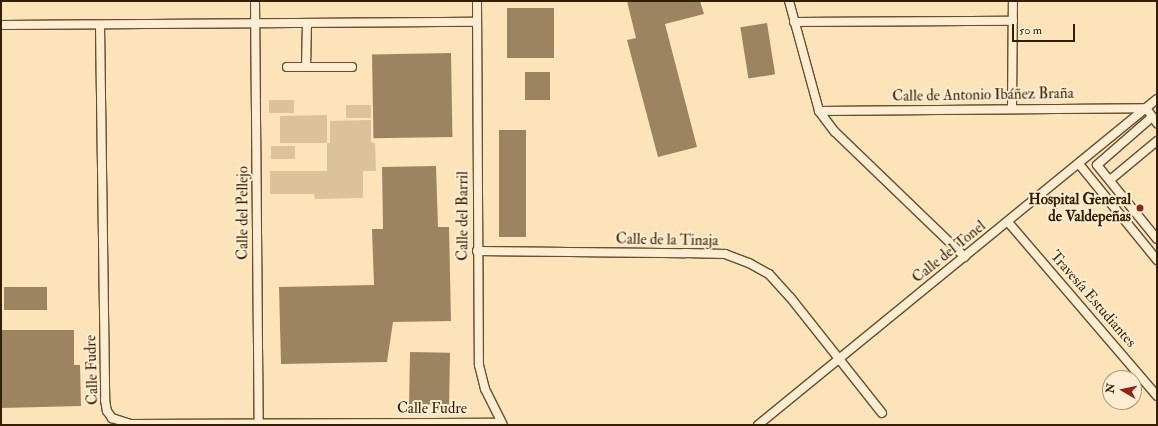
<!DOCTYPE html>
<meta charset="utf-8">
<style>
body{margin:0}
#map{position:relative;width:1158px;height:426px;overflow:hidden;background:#fde3ba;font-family:"IM FELL Double Pica",serif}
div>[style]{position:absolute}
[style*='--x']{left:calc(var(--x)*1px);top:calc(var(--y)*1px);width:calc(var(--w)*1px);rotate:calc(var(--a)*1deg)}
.green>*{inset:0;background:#dbc29a;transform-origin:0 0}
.building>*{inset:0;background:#9d8461;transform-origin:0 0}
.roads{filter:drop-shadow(1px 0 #664f2e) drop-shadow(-1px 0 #664f2e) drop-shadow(0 1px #664f2e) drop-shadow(0 -1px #664f2e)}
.minor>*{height:8px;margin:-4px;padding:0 4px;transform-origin:4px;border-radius:4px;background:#feedd2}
.dots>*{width:11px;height:11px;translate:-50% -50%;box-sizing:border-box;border:2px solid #feedd2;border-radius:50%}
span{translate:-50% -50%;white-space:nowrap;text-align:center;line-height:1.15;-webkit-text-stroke:4px #feedd2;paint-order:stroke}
.street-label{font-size:15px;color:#341e00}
.poi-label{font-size:15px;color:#341e00;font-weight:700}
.right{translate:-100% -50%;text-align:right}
.frame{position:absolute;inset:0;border:2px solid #341e00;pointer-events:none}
.north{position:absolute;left:1102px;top:370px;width:40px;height:40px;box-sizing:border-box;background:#feedd2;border:1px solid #ad9a7e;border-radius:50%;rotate:279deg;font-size:11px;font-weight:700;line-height:16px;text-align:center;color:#341e00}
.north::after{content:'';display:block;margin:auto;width:14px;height:18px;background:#8f2418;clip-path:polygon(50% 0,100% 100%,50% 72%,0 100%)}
.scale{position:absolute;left:1012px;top:24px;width:63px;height:18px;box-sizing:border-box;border:2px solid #341e00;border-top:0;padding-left:5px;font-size:12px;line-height:14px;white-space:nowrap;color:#341e00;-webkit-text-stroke:3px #feedd2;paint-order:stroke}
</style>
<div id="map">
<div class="green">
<div style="left:269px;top:100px;width:25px;height:13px"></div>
<div style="left:346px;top:105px;width:25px;height:13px"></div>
<div style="clip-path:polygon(327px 115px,327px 143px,330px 143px,330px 121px,371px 120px,371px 142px,375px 143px,376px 171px,363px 171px,363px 198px,315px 199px,314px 194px,270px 194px,270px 171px,327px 171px,327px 143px,280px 143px,280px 116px)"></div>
<div style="left:271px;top:146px;width:24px;height:13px"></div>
</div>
<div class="building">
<div style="clip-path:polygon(627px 1px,700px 1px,704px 14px,665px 24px,697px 147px,658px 157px,627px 40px,636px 38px)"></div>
<div style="left:507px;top:8px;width:47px;height:50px"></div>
<div style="left:767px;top:23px;width:52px;height:27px;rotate:81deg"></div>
<div style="left:451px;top:53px;width:84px;height:79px;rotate:89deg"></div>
<div style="left:550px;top:72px;width:28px;height:25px;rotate:90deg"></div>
<div style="left:499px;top:130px;width:27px;height:107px"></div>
<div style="clip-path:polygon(436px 166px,438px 227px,449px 227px,451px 321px,393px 322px,387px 362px,281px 364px,279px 287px,374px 285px,372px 229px,383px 229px,382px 167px)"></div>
<div style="left:4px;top:287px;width:43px;height:23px"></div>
<div style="clip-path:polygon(1px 330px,74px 330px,74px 365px,80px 365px,81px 406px,1px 408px)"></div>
<div style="left:410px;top:352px;width:40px;height:52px;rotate:1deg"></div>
</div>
<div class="roads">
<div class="minor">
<div style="--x:255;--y:1;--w:423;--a:89.5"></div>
<div style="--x:477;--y:1;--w:364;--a:89.7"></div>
<div style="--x:479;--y:365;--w:25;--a:76"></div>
<div style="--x:485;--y:389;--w:40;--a:63.4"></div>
<div style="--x:789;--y:1;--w:114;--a:74.7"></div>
<div style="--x:819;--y:111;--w:26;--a:53"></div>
<div style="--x:835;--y:132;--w:180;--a:43.9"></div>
<div style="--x:794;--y:22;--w:219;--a:-0.3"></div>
<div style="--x:1;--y:25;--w:476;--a:-0.4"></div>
<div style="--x:100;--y:25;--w:375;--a:89.2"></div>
<div style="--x:105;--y:400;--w:11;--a:80"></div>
<div style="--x:107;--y:411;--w:9;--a:54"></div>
<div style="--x:112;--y:418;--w:19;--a:18"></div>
<div style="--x:130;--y:424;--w:371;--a:-0.2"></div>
<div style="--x:287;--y:67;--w:65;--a:0"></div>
<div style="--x:306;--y:67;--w:44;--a:-88.7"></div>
<div style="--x:1012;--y:108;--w:107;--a:-89.5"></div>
<div style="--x:819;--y:111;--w:327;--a:-0.5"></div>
<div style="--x:1146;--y:108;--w:19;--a:54"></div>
<div style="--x:1152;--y:117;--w:73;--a:138.9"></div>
<div style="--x:1097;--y:165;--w:95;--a:51"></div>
<div style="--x:1079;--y:164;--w:124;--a:50.9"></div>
<div style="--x:1110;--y:180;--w:61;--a:-39.7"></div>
<div style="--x:1008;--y:222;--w:229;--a:49.4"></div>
<div style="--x:477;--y:251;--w:208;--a:0.6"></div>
<div style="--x:685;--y:253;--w:40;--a:1.4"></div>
<div style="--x:725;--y:254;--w:26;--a:21"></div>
<div style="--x:749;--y:263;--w:23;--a:29"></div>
<div style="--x:769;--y:274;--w:31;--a:48"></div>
<div style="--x:790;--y:297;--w:148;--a:51.6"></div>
<div style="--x:758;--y:425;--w:515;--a:-39.25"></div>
</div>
</div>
<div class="dots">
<div style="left:1140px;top:208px;background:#8f2418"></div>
</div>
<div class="street-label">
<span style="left:983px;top:95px;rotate:-1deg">Calle de Antonio Ibáñez Braña</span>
<span style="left:243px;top:213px;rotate:-90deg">Calle del Pellejo</span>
<span style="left:463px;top:216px;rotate:-90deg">Calle del Barril</span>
<span style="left:667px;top:240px;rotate:1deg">Calle de la Tinaja</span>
<span style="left:949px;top:252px;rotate:-39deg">Calle del Tonel</span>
<span style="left:1093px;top:299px;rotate:49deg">Travesía Estudiantes</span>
<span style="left:92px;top:370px;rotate:-92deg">Calle Fudre</span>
<span style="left:432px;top:409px">Calle Fudre</span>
</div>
<div class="poi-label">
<span class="right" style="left:1131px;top:208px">Hospital General<br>de Valdepeñas</span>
</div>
<div class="frame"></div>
<div class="north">N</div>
<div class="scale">50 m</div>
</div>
